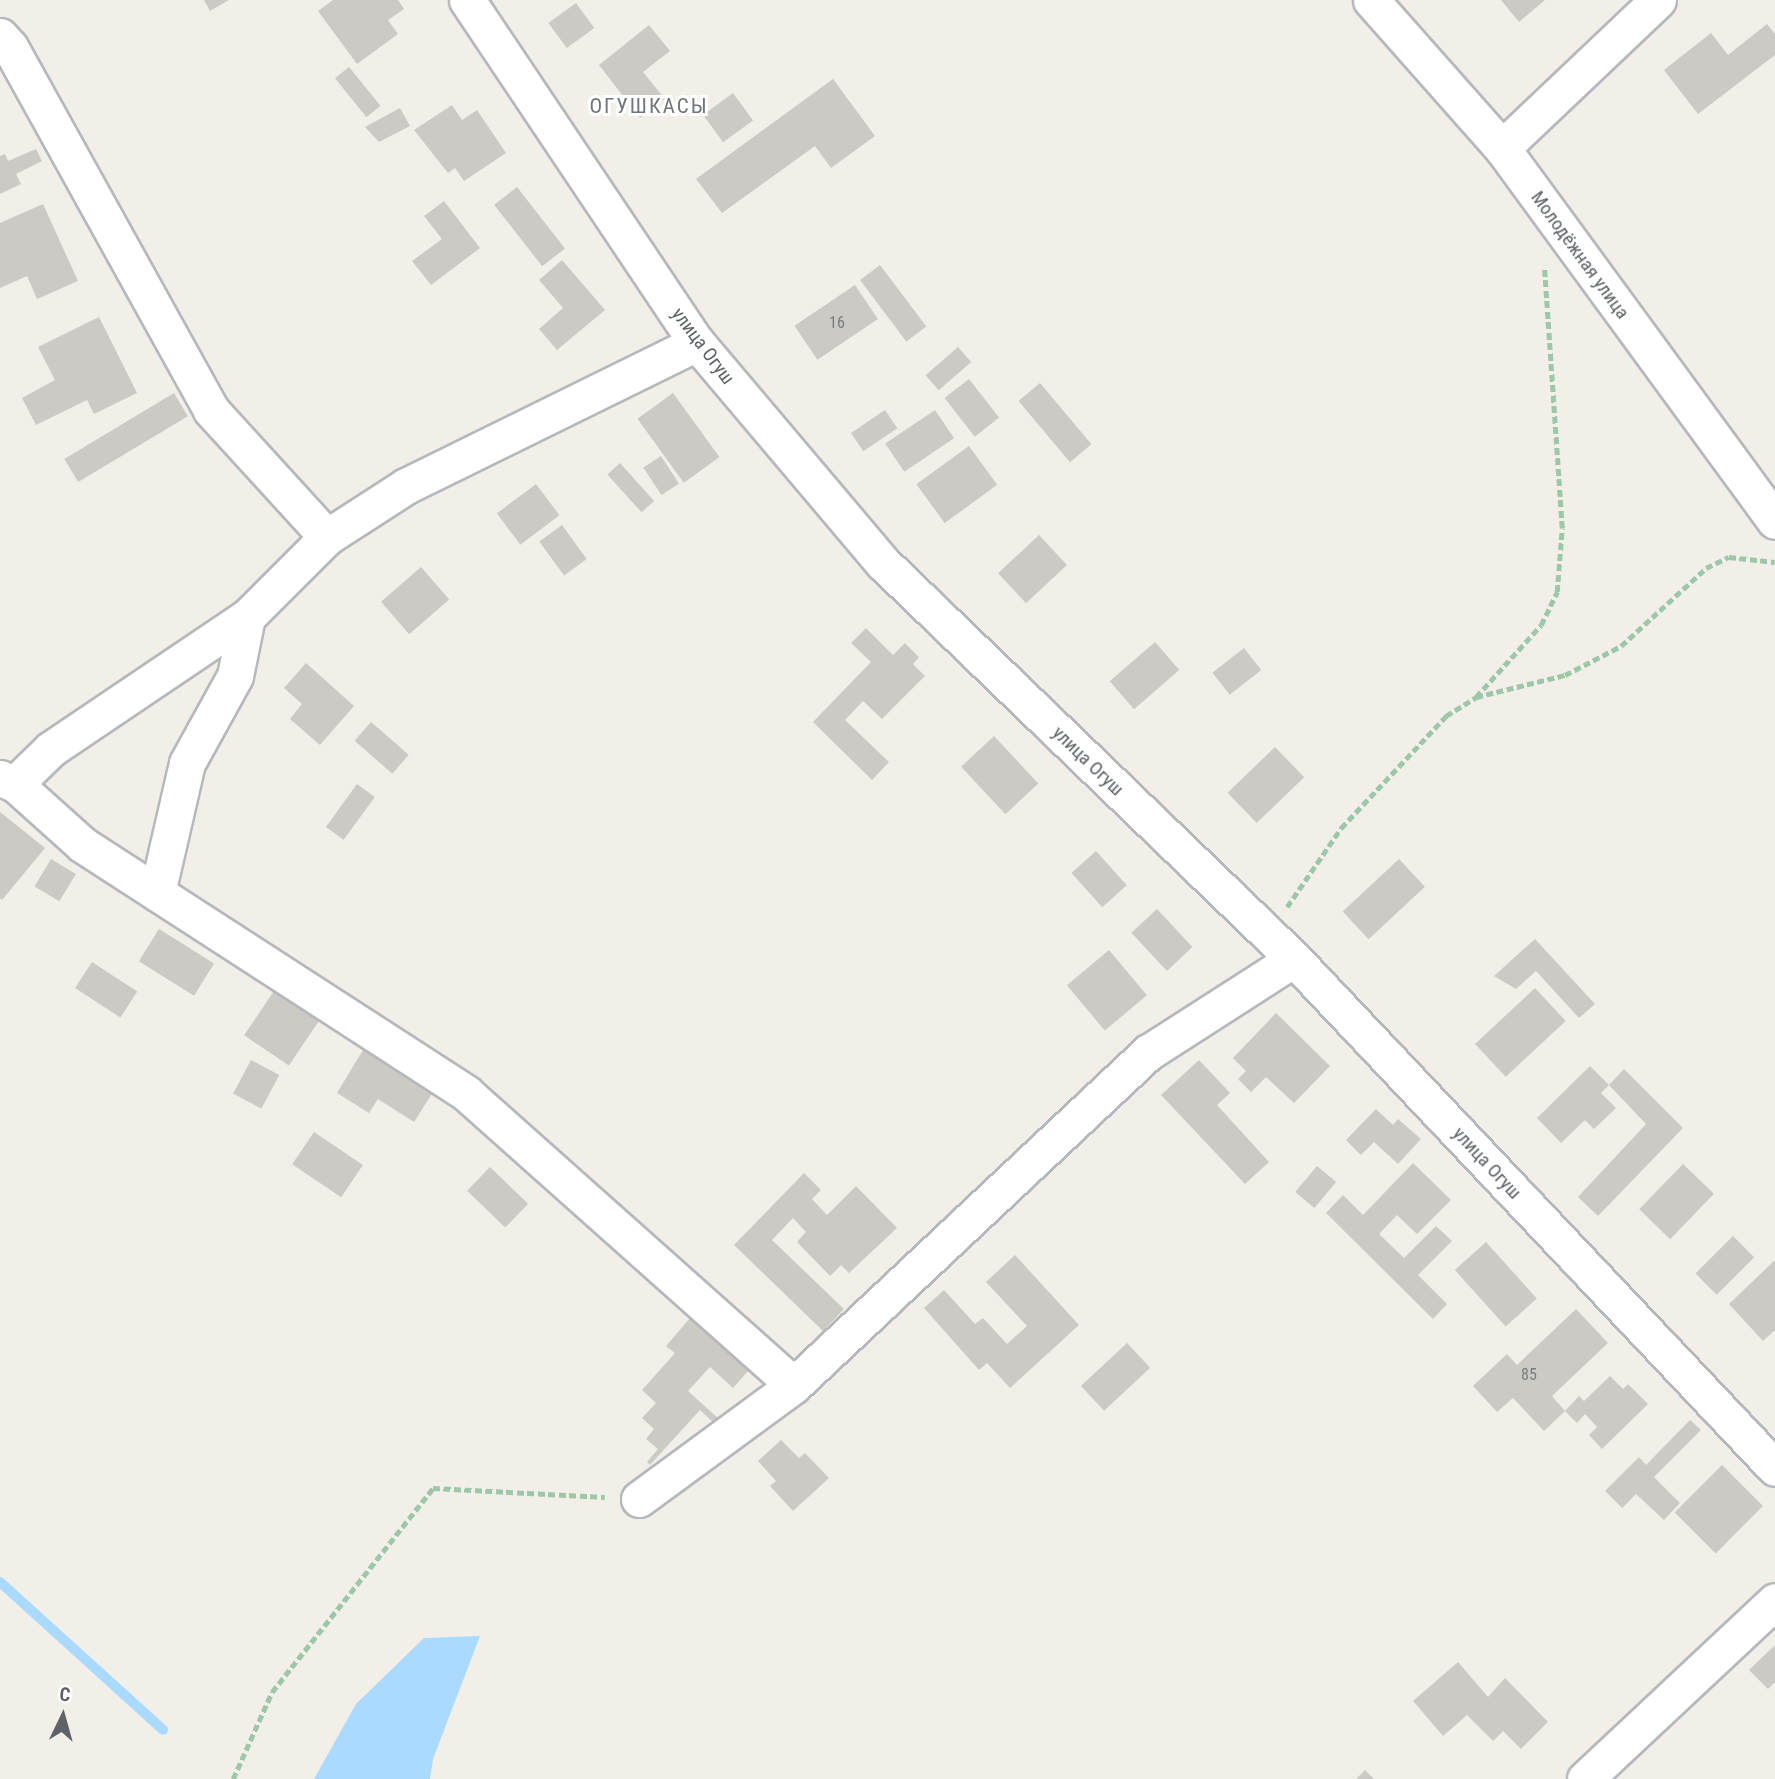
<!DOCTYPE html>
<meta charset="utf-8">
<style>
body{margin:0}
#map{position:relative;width:1775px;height:1779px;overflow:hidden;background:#f1efe8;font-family:"Roboto Condensed",sans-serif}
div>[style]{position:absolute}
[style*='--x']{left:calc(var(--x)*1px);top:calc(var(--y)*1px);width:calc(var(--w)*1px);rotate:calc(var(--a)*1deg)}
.water>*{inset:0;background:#aadaff}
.stream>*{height:10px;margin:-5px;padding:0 5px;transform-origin:5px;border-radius:5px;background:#aadaff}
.building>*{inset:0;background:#cccac5;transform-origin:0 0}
.path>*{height:4.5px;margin-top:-2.25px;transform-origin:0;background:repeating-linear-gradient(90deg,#9cc7a9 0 7px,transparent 0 10.5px)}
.roads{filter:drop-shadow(2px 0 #b5b8bc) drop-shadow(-2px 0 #b5b8bc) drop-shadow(0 2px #b5b8bc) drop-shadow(0 -2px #b5b8bc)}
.minor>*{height:35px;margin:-17.5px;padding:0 17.5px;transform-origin:17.5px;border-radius:17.5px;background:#fff}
span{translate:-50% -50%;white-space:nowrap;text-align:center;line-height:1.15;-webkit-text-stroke:6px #fff;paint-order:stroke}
.number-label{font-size:16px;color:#7a7d7f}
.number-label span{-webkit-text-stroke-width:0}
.street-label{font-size:19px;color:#5f6368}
.neighbourhood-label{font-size:21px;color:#70757a;letter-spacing:2px}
.north{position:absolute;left:28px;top:1681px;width:70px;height:70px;-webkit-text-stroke:5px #fff;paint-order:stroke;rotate:5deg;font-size:19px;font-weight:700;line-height:28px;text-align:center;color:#5f6368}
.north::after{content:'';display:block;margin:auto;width:24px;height:32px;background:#5f6368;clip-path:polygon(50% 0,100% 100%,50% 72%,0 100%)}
</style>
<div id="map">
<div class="water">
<div style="clip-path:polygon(480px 1636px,433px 1759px,430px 1779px,314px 1779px,356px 1704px,424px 1638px)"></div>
</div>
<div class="stream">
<div style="--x:0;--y:1582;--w:220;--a:42.2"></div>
</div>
<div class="building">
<div style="clip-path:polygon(204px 0,229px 0,210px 11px)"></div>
<div style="clip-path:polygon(333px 0,398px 0,404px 9px,388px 20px,398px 34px,357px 64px,318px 11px)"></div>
<div style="clip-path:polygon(1501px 0,1545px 0,1519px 22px)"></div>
<div style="left:576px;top:3px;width:31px;height:34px;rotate:54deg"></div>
<div style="clip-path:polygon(1767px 24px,1775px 34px,1775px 55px,1698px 114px,1664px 70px,1711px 33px,1728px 55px)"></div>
<div style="clip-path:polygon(649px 25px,670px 51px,643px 72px,665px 99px,640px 118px,599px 65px)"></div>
<div style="left:349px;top:67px;width:50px;height:18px;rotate:51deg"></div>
<div style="clip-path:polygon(833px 79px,875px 136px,831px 168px,815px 146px,722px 213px,696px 179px)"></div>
<div style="left:733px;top:93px;width:34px;height:37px;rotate:54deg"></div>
<div style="clip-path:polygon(452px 105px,462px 120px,477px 110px,506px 153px,464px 181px,455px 168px,448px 173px,414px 130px)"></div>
<div style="clip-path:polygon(400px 108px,410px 126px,379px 142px,365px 127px)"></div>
<div style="clip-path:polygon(36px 149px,42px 161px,16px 174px,21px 184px,0 194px,0 156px,5px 154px,8px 161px)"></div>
<div style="left:517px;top:187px;width:78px;height:29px;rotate:52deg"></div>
<div style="clip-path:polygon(444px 201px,480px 248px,431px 285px,412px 261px,442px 239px,424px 216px)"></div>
<div style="clip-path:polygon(43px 204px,78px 281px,37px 299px,27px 276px,0 288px,0 223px)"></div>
<div style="clip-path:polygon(562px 260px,605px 310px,557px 350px,539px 329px,563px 308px,539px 280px)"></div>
<div style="left:880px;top:265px;width:77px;height:25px;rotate:53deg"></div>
<div style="left:855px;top:285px;width:41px;height:73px;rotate:56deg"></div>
<div style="clip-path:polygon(99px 317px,137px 393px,94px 414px,87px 400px,36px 425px,22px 398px,55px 380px,38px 347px)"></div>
<div style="left:958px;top:347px;width:20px;height:43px;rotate:49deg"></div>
<div style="left:969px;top:379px;width:49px;height:31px;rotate:52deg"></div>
<div style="left:1040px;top:383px;width:80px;height:28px;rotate:50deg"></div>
<div style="left:174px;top:393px;width:27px;height:128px;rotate:59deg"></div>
<div style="left:673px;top:393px;width:79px;height:44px;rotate:54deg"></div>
<div style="left:885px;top:410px;width:22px;height:41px;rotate:56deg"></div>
<div style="left:935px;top:410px;width:34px;height:60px;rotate:56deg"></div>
<div style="left:969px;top:446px;width:48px;height:65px;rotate:54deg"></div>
<div style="left:661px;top:456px;width:33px;height:21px;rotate:57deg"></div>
<div style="left:620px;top:463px;width:51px;height:17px;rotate:48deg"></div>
<div style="left:536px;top:484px;width:39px;height:49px;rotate:53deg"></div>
<div style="left:562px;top:525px;width:42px;height:28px;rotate:54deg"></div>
<div style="left:1039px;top:535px;width:41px;height:56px;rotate:47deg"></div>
<div style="left:421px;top:567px;width:43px;height:53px;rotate:49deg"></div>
<div style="clip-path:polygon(866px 628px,893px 655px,905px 643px,919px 657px,913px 664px,925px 676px,882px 719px,863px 701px,845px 720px,889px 762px,872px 780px,813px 722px,871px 662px,851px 643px)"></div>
<div style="left:1155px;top:642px;width:37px;height:60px;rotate:49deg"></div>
<div style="left:1244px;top:648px;width:28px;height:40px;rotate:52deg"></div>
<div style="clip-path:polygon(306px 663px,354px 706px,320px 745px,290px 719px,302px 704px,284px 688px)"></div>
<div style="left:371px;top:722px;width:50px;height:25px;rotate:41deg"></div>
<div style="left:994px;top:736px;width:65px;height:45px;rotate:47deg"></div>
<div style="left:1275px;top:747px;width:42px;height:66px;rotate:46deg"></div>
<div style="left:357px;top:784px;width:22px;height:53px;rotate:36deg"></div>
<div style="clip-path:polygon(0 812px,45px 848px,2px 900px,0 898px)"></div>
<div style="left:1096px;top:851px;width:46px;height:33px;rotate:48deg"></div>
<div style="left:51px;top:859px;width:29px;height:32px;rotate:31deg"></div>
<div style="left:1399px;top:859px;width:38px;height:77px;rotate:47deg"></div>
<div style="left:1157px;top:909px;width:52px;height:35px;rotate:47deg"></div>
<div style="left:159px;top:929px;width:65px;height:38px;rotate:32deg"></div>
<div style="clip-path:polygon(1535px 939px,1595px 1004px,1579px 1018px,1536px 971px,1516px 989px,1494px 976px)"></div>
<div style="left:1109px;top:950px;width:59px;height:55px;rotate:50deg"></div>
<div style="left:92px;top:962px;width:54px;height:31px;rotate:33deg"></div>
<div style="left:276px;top:988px;width:54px;height:57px;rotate:34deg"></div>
<div style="left:1535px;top:988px;width:45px;height:82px;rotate:47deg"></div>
<div style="clip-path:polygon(1276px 1013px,1330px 1066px,1294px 1103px,1266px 1077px,1251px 1092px,1238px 1079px,1246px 1071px,1233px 1058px)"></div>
<div style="clip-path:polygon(366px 1045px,435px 1089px,414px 1122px,378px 1099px,369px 1113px,337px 1093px)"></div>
<div style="left:251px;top:1060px;width:32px;height:38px;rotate:28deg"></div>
<div style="clip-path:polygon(1199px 1060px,1230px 1093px,1217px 1105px,1269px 1162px,1245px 1184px,1161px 1095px)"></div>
<div style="clip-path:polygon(1590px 1066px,1609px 1085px,1601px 1093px,1616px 1108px,1594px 1129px,1585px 1120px,1561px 1143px,1537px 1118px)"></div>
<div style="clip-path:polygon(1624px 1069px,1683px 1128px,1598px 1216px,1578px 1197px,1646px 1124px,1609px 1085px)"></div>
<div style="clip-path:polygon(1376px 1109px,1393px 1125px,1398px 1119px,1421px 1139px,1398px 1164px,1374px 1142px,1361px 1155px,1346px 1140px)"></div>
<div style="left:314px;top:1132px;width:59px;height:39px;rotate:34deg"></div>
<div style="clip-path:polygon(1413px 1163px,1451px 1200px,1417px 1234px,1397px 1215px,1379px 1234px,1404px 1258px,1436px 1226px,1452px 1241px,1418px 1275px,1447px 1304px,1433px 1319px,1326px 1213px,1343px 1195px,1363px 1215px)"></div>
<div style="left:1683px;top:1164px;width:43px;height:63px;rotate:44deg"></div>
<div style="left:1317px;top:1166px;width:25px;height:34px;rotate:40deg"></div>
<div style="left:490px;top:1167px;width:53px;height:33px;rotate:44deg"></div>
<div style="clip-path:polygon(804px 1173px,821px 1190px,812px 1199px,827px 1215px,856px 1186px,897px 1228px,849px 1273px,841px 1265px,830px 1276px,797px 1242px,806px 1232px,793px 1218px,772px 1240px,844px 1309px,823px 1331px,734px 1245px)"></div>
<div style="left:1733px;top:1236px;width:30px;height:53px;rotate:45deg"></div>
<div style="left:1486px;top:1242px;width:76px;height:42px;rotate:48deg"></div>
<div style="clip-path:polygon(1015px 1255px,1079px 1325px,1010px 1388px,987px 1363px,979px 1370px,924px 1308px,944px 1290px,975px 1324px,983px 1318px,1007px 1344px,1027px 1326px,986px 1282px)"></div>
<div style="clip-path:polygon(1775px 1260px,1775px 1330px,1763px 1341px,1729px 1304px)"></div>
<div style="clip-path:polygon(1576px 1309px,1608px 1343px,1552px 1396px,1565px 1411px,1544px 1431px,1513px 1398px,1497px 1412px,1473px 1386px,1507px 1354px,1517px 1365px)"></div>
<div style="clip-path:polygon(691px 1317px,749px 1370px,733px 1388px,710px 1367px,688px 1391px,719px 1419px,714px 1423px,700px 1410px,650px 1465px,647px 1462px,658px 1449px,646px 1439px,654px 1429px,642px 1418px,656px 1403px,642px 1390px,675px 1353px,666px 1346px)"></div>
<div style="left:1127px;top:1343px;width:34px;height:63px;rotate:47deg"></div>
<div style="clip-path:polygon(1610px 1376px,1623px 1389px,1628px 1384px,1648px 1404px,1602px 1449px,1589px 1435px,1597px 1427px,1585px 1414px,1577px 1423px,1565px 1411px,1579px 1396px,1584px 1401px)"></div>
<div style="clip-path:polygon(1690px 1420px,1701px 1430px,1654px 1477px,1680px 1503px,1664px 1520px,1636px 1494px,1622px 1508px,1605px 1491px,1639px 1457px,1646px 1465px)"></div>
<div style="clip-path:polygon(781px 1440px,799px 1458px,805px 1453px,829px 1478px,793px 1511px,770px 1486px,776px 1481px,758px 1461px)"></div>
<div style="left:1722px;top:1465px;width:58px;height:67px;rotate:45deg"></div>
<div style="clip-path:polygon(1775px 1645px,1775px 1682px,1768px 1689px,1749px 1670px)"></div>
<div style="clip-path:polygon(1458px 1662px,1488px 1697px,1505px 1678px,1548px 1722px,1521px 1749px,1503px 1731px,1493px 1741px,1467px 1715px,1443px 1736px,1413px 1701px)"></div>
<div style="clip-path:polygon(1365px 1770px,1374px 1779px,1356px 1779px)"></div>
</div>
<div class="path">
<div style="--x:1476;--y:697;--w:97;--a:-47.9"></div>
<div style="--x:1541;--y:625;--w:37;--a:-64"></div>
<div style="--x:1557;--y:592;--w:64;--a:-85.5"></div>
<div style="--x:1562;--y:528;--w:263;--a:-93.9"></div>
<div style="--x:1287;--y:907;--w:96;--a:-55.6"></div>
<div style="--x:1341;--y:828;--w:154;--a:-46.8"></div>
<div style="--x:1446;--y:716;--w:36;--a:-32"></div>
<div style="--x:1476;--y:697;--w:92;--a:-13.9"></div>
<div style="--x:1565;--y:675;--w:63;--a:-27.4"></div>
<div style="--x:1621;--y:646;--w:115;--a:-42.5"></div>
<div style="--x:1706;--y:568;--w:25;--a:-26"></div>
<div style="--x:1729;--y:557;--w:46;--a:6.2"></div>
<div style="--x:233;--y:1779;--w:95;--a:-65.9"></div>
<div style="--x:272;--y:1692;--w:260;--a:-51.7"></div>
<div style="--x:433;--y:1488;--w:172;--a:3"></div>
</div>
<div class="roads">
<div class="minor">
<div style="--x:467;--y:0;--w:413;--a:56.2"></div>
<div style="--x:697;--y:343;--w:288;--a:49.8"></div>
<div style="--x:883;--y:563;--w:571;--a:43.94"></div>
<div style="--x:1294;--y:959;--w:700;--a:46.62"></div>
<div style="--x:1371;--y:0;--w:198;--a:48.5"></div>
<div style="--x:1502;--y:148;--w:462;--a:53.8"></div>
<div style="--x:0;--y:36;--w:15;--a:48"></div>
<div style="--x:10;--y:47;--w:415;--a:61"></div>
<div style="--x:211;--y:410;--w:172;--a:47.6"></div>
<div style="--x:1502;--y:148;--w:215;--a:-43.5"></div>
<div style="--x:0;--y:778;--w:16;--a:22"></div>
<div style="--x:15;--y:784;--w:91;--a:41.9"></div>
<div style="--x:83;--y:845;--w:456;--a:32.9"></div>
<div style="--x:466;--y:1093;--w:439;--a:41.7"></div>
<div style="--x:15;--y:784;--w:50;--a:-44.2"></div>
<div style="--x:51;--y:749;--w:236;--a:-34"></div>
<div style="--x:247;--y:617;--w:113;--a:-45"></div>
<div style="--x:327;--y:537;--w:94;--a:-32.8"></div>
<div style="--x:406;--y:486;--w:324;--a:-26.2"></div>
<div style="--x:157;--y:893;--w:133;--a:-77"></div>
<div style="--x:187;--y:763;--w:99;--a:-61.1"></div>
<div style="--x:235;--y:676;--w:60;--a:-78.5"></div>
<div style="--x:639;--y:1499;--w:192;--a:-36.3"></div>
<div style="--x:794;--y:1385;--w:487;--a:-43.2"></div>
<div style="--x:1149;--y:1052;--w:172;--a:-32.7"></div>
<div style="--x:1585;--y:1779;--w:260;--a:-43.1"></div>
</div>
</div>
<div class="number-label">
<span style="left:837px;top:323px">16</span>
<span style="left:1529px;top:1375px">85</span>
</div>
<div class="street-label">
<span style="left:1580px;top:255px;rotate:54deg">Молодёжная улица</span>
<span style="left:703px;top:346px;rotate:53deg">улица Огуш</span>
<span style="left:1088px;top:761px;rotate:44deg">улица Огуш</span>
<span style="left:1487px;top:1163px;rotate:47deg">улица Огуш</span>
</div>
<div class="neighbourhood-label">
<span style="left:649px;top:106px">ОГУШКАСЫ</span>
</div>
<div class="north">С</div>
</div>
